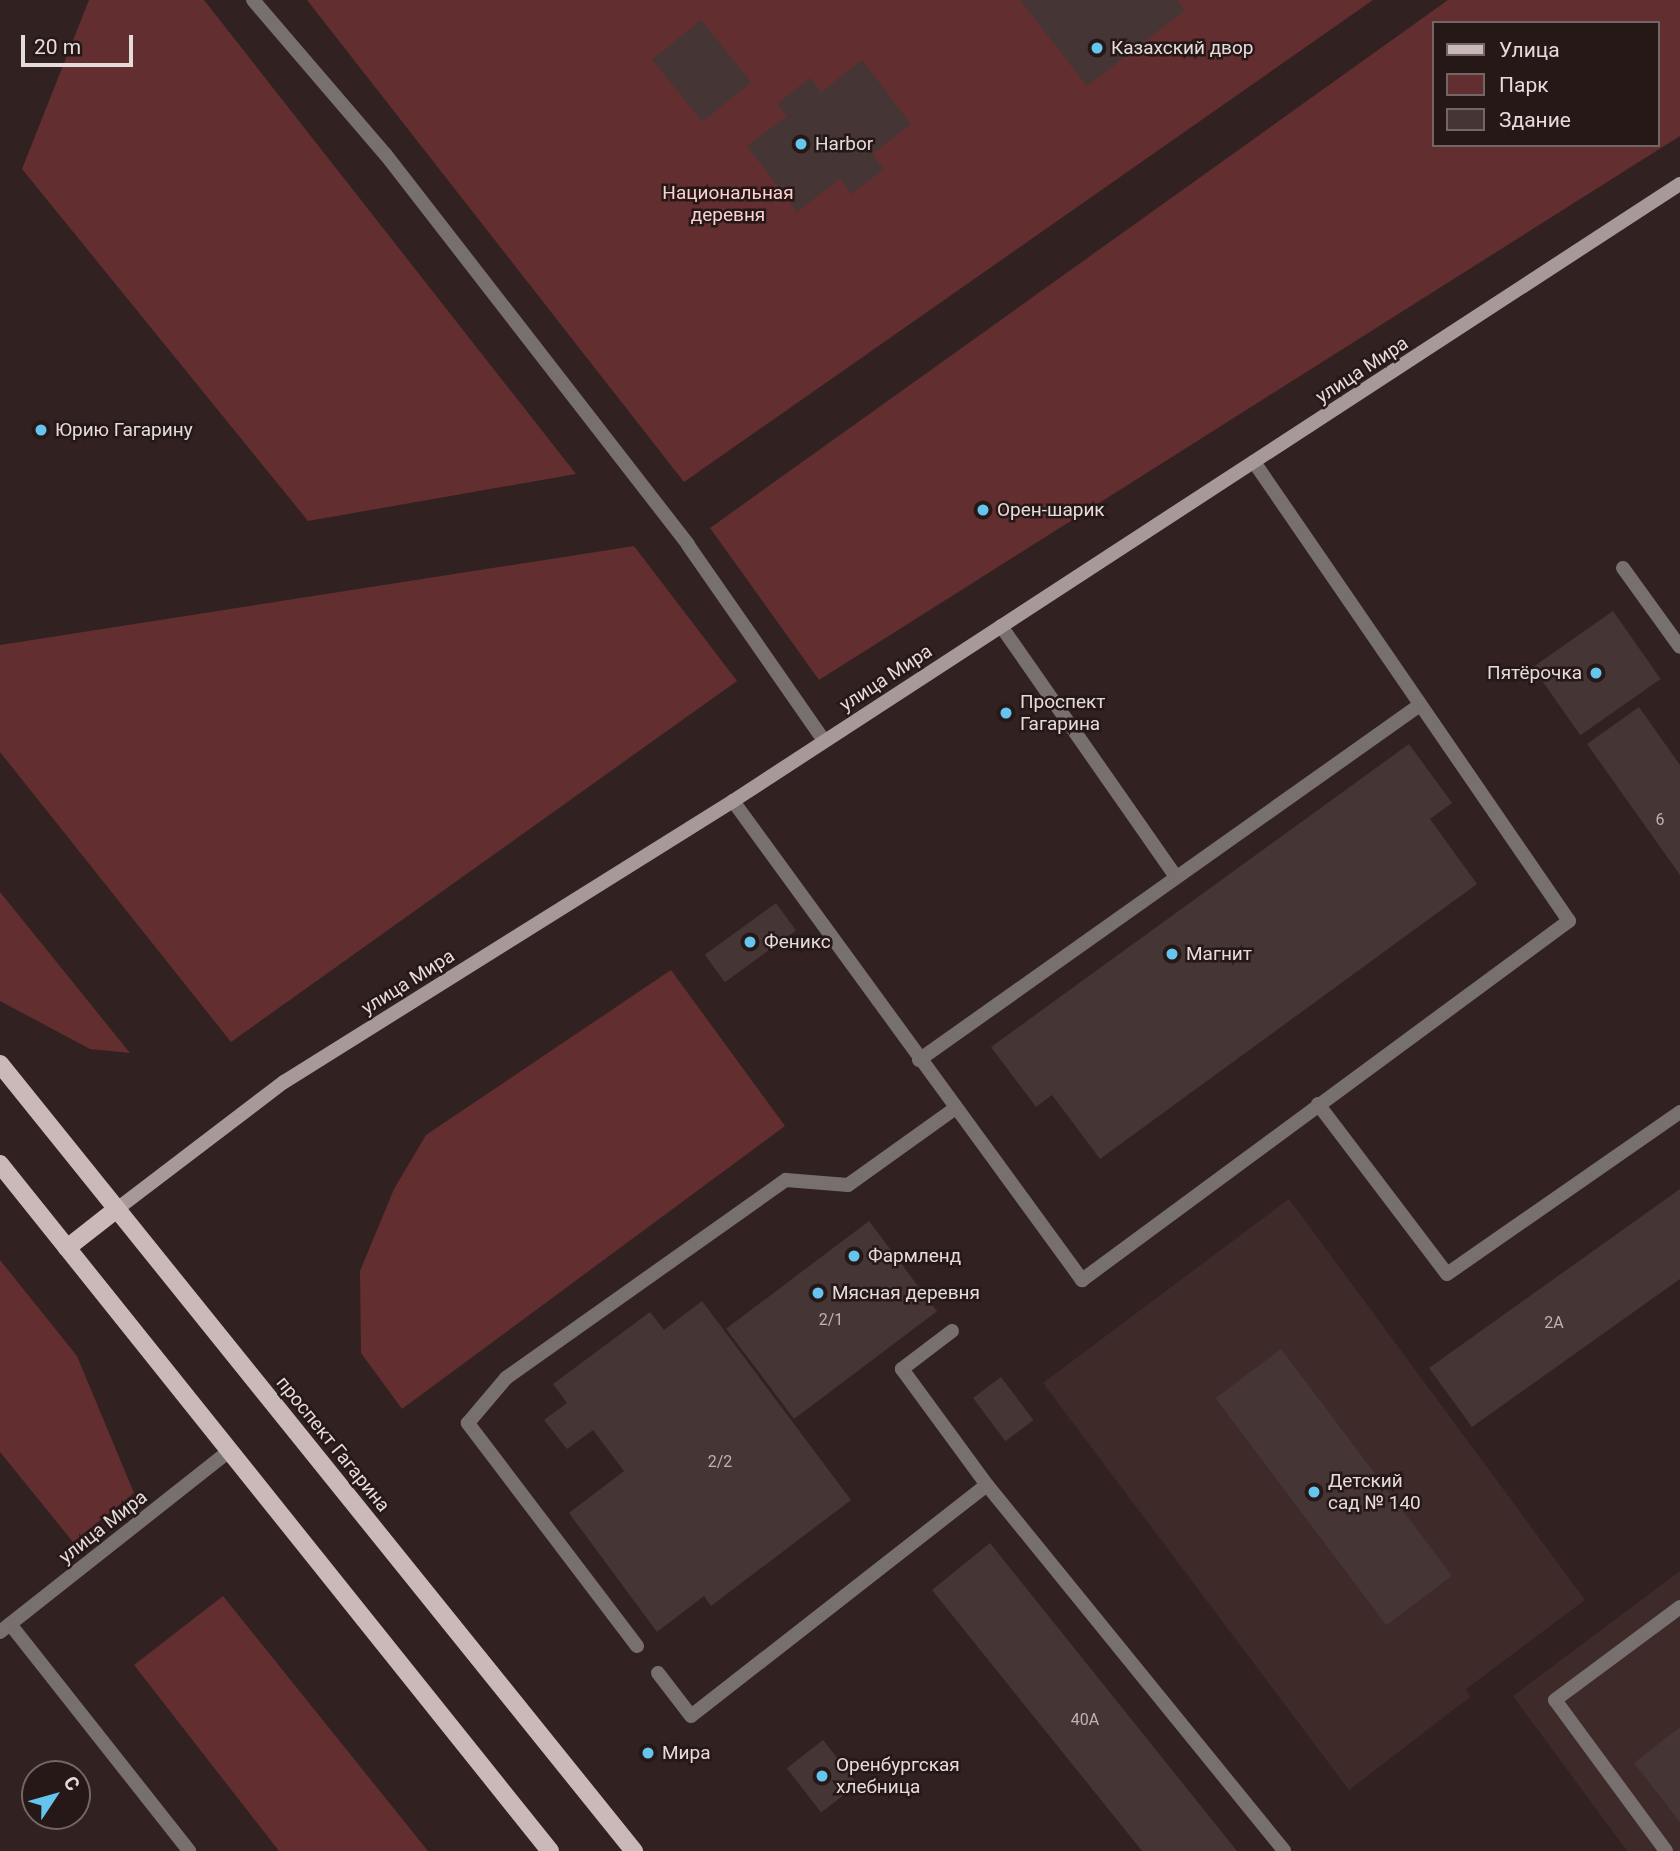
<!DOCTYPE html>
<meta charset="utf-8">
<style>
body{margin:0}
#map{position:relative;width:1680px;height:1851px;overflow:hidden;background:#312121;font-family:Roboto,sans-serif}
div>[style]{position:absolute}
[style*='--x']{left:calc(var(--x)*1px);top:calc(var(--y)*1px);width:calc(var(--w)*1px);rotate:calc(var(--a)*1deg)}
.built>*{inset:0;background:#3f2a2a}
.green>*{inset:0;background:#632e30}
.building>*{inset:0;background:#463535;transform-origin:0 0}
.service>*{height:14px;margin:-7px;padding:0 7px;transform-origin:7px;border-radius:7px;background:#786f6f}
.minor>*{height:14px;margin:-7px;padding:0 7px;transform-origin:7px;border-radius:7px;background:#786f6f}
.secondary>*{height:14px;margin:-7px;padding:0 7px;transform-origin:7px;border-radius:7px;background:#a79999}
.primary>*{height:18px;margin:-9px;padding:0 9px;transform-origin:9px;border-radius:9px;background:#cbb9b9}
.dots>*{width:19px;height:19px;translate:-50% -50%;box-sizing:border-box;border:4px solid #271818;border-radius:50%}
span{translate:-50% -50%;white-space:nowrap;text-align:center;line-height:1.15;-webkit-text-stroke:5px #271818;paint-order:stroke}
.number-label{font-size:16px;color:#beb2b2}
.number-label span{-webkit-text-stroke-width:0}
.poi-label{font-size:19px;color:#e6dbdb}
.left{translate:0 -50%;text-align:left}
.right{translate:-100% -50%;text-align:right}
.park-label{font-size:19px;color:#fcd1d0}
.street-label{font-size:19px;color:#e6dbdb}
.legend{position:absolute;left:1432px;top:21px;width:228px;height:126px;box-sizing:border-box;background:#271818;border:2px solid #736666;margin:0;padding:9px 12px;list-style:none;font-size:21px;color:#e6dbdb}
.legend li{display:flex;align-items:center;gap:14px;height:35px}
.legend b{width:35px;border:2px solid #736666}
.north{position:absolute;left:21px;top:1760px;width:70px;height:70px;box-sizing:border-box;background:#271818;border:2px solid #736666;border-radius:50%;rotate:54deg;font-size:19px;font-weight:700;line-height:28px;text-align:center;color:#e6dbdb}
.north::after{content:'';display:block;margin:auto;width:24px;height:32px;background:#65c5ef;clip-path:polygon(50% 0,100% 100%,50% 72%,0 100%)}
.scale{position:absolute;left:21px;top:35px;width:112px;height:32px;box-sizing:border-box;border:4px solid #e6dbdb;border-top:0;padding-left:9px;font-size:21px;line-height:24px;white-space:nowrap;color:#e6dbdb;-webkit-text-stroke:5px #271818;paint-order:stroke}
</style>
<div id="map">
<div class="built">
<div style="clip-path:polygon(1289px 1199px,1585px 1600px,1466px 1689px,1470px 1697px,1349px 1790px,1043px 1383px)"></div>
<div style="clip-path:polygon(1680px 1571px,1680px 1851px,1627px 1851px,1513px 1696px)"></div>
</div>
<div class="green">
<div style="clip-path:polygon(89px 0,204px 0,576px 474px,308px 521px,22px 169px)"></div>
<div style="clip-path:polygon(307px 0,1373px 0,684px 482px)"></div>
<div style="clip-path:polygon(evenodd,1448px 0,1680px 0,1680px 136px,819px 680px,710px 528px,1448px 0,1433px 23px,1657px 23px,1657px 145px,1433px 145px,1433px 23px)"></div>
<div style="clip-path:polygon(634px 546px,737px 681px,231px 1042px,0 752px,0 645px)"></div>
<div style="clip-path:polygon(0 892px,130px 1053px,90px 1049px,0 1001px)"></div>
<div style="clip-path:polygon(671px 970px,785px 1126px,402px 1409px,361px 1353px,360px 1271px,394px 1189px,426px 1135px)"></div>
<div style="clip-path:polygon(0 1260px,77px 1356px,134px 1493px,73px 1542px,0 1452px)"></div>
<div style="clip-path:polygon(223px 1596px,428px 1851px,279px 1851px,134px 1665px)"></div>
</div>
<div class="building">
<div style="clip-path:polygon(1020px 0,1177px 0,1185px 10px,1087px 86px)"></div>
<div style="left:701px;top:20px;width:80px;height:63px;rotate:51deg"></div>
<div style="clip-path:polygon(862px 60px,911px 124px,872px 154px,884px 169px,851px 194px,840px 179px,797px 212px,747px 146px,787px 116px,777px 104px,810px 78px,821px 92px)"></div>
<div style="left:1613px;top:611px;width:83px;height:98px;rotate:55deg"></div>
<div style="clip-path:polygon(1639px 707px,1680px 765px,1680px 875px,1587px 744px)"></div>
<div style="clip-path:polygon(1409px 744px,1452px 803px,1430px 819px,1477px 884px,1100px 1159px,1052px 1095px,1036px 1107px,991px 1047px)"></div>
<div style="left:776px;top:903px;width:34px;height:88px;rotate:54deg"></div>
<div style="clip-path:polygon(1680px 1189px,1680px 1279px,1472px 1427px,1429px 1368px)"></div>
<div style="left:869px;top:1221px;width:113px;height:179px;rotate:53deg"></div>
<div style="clip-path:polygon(702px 1301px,851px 1500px,711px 1606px,704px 1596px,657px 1632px,569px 1513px,624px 1471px,593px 1430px,567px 1449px,544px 1420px,567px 1403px,553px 1384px,650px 1312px,664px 1330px)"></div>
<div style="left:1281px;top:1349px;width:284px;height:82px;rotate:53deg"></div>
<div style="left:1001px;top:1377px;width:54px;height:35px;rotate:53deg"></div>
<div style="clip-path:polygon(990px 1543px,1237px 1851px,1142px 1851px,932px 1590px)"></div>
<div style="clip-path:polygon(1680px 1727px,1680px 1822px,1634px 1763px)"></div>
<div style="left:823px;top:1740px;width:56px;height:46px;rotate:52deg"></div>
</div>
<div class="service">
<div style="--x:253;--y:0;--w:204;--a:49.4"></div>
<div style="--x:386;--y:155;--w:493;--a:52.2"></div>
<div style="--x:688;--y:545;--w:239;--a:55.2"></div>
<div style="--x:1623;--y:568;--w:97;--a:54.2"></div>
<div style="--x:1001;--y:626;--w:306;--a:55.1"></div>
<div style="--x:733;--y:801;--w:593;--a:53.92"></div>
<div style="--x:1082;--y:1280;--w:605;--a:-36.4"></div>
<div style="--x:1569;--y:921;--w:557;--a:-124.46"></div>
<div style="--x:919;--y:1060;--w:610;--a:-35.33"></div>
<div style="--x:1318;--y:1104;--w:213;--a:52.8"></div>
<div style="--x:1447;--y:1274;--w:284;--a:-34.8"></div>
<div style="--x:952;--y:1331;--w:63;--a:142.8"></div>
<div style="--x:902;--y:1369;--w:144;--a:53.8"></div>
<div style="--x:10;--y:1624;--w:289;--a:51.7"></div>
<div style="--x:637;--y:1646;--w:280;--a:-127.2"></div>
<div style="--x:468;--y:1423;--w:59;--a:-49.8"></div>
<div style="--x:506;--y:1378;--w:343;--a:-35.3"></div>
<div style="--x:786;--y:1180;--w:62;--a:4.6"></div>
<div style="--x:848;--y:1185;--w:130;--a:-35.6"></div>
<div style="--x:658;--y:1673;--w:54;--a:52.5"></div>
<div style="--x:691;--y:1716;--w:375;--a:-38"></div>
<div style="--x:987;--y:1485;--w:471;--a:50.9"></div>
<div style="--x:1666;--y:1851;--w:187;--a:-126.3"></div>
<div style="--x:1555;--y:1700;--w:156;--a:-36.6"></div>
</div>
<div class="minor">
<div style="--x:0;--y:1632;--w:292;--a:-38.3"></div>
</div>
<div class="secondary">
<div style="--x:117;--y:1209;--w:210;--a:-37.3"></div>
<div style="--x:284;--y:1082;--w:530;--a:-32.04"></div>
<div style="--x:733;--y:801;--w:1130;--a:-33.09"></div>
</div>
<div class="primary">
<div style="--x:0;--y:1064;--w:1011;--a:51.15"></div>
<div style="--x:0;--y:1164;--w:880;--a:51.32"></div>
<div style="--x:67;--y:1248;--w:63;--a:-38"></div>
</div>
<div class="dots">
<div style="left:1097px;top:48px;background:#65c5ef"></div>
<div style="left:801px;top:144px;background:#65c5ef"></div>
<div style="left:41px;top:430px;background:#65c5ef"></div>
<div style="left:983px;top:510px;background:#65c5ef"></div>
<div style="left:1596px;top:673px;background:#65c5ef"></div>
<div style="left:1006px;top:713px;background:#65c5ef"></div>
<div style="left:750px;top:942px;background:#65c5ef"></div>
<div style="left:1172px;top:954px;background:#65c5ef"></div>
<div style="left:854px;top:1256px;background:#65c5ef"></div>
<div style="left:818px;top:1293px;background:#65c5ef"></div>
<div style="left:1314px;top:1492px;background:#65c5ef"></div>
<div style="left:648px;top:1753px;background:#65c5ef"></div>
<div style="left:822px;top:1776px;background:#65c5ef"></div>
</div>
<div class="number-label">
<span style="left:1660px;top:820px">6</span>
<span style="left:831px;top:1320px">2/1</span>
<span style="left:1554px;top:1323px">2А</span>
<span style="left:720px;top:1462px">2/2</span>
<span style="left:1085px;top:1720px">40А</span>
</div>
<div class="poi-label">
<span class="left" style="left:1111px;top:48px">Казахский двор</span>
<span class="left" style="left:815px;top:144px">Harbor</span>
<span class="left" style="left:55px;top:430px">Юрию Гагарину</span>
<span class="left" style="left:997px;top:510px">Орен-шарик</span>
<span class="right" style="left:1582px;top:673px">Пятёрочка</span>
<span class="left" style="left:1020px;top:713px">Проспект<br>Гагарина</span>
<span class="left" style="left:764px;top:942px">Феникс</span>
<span class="left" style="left:1186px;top:954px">Магнит</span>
<span class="left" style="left:868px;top:1256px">Фармленд</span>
<span class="left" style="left:832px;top:1293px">Мясная деревня</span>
<span class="left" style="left:1328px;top:1492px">Детский<br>сад № 140</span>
<span class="left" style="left:662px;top:1753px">Мира</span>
<span class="left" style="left:836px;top:1776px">Оренбургская<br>хлебница</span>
</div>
<div class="park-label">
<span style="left:728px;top:204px">Национальная<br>деревня</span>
</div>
<div class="street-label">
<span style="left:1362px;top:370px;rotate:-33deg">улица Мира</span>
<span style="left:886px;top:678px;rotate:-33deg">улица Мира</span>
<span style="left:408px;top:982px;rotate:-32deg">улица Мира</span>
<span style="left:333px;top:1444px;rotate:51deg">проспект Гагарина</span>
<span style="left:103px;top:1527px;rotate:-38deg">улица Мира</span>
</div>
<ul class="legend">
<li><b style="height:9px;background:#cbb9b9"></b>Улица</li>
<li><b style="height:19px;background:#632e30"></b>Парк</li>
<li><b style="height:19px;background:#463535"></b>Здание</li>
</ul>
<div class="north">С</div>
<div class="scale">20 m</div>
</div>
